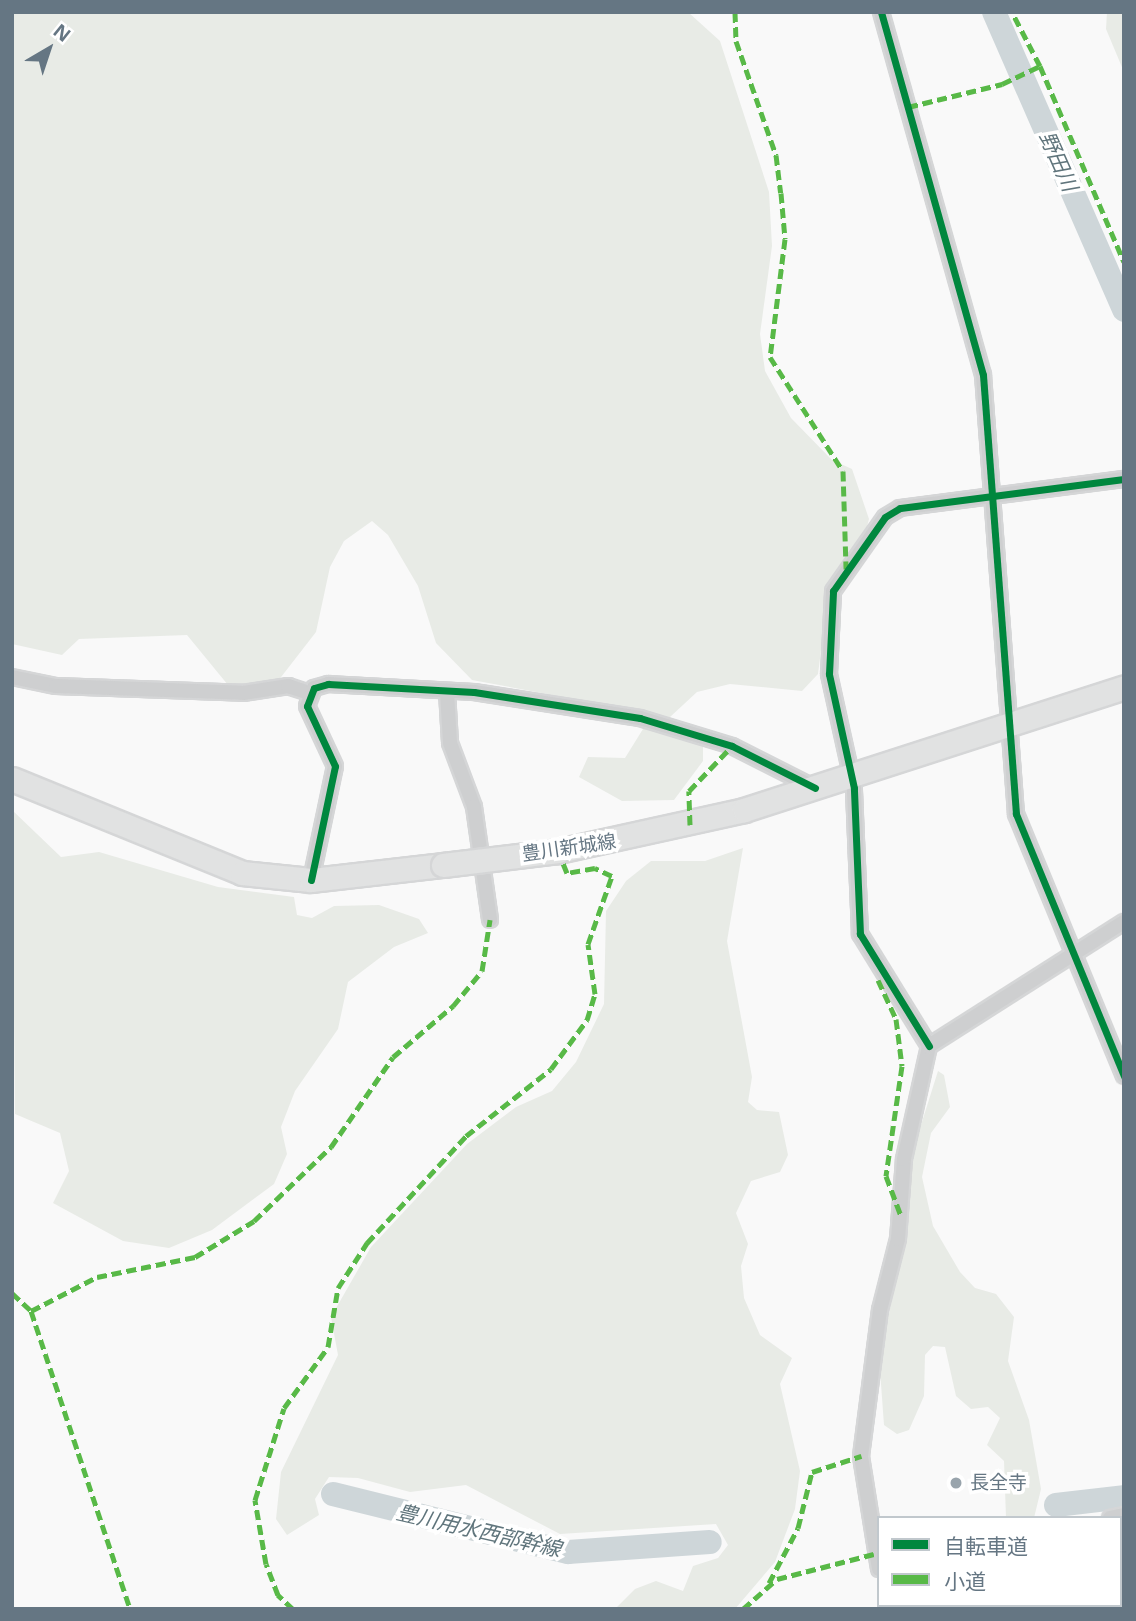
<!DOCTYPE html>
<meta charset="utf-8">
<style>
body{margin:0}
#map{position:relative;width:1136px;height:1621px;overflow:hidden;background:#f9f9f9;font-family:"Open Sans","Noto Sans JP",sans-serif}
div>[style]{position:absolute}
[style*='--x']{left:calc(var(--x)*1px);top:calc(var(--y)*1px);width:calc(var(--w)*1px);rotate:calc(var(--a)*1deg)}
.green>*{inset:0;background:#e8ebe6}
.river>*{height:24px;margin:-12px;padding:0 12px;transform-origin:12px;border-radius:12px;background:#ced6d9}
.roads{filter:drop-shadow(2px 0 #d5d6d7) drop-shadow(-2px 0 #d5d6d7) drop-shadow(0 2px #d5d6d7) drop-shadow(0 -2px #d5d6d7)}
.street>*{height:14px;margin:-7px;padding:0 7px;transform-origin:7px;border-radius:7px;background:#cecfd0}
.primary>*{height:23px;margin:-11.5px;padding:0 11.5px;transform-origin:11.5px;border-radius:11.5px;background:#e1e2e2}
.bridges{filter:drop-shadow(2px 0 #d5d6d7) drop-shadow(-2px 0 #d5d6d7) drop-shadow(0 2px #d5d6d7) drop-shadow(0 -2px #d5d6d7)}
.primary-bridge>*{height:23px;margin:-11.5px;padding:0 11.5px;transform-origin:11.5px;border-radius:11.5px;background:#e1e2e2}
.quiet>*{height:5px;margin-top:-2.5px;transform-origin:0;background:repeating-linear-gradient(90deg,#58b947 0 10px,transparent 0 15px)}
.cycleway>*{height:7px;margin:-3.5px;padding:0 3.5px;transform-origin:3.5px;border-radius:3.5px;background:#00873e}
.dots>*{width:19px;height:19px;translate:-50% -50%;box-sizing:border-box;border:4px solid #fff;border-radius:50%}
span{translate:-50% -50%;white-space:nowrap;text-align:center;line-height:1.15;-webkit-text-stroke:7px #fff;paint-order:stroke}
.street-label{font-size:19px;color:#657683}
.poi-label{font-size:19px;color:#657683}
.left{translate:0 -50%;text-align:left}
.water-label{font-size:21px;color:#60757c;font-style:italic}
.frame{position:absolute;inset:0;border:14px solid #657683;pointer-events:none}
.legend{position:absolute;left:877px;top:1516px;width:245px;height:91px;box-sizing:border-box;background:#fff;border:2px solid #c1c8cd;margin:0;padding:9px 12px;list-style:none;font-size:21px;color:#657683}
.legend li{display:flex;align-items:center;gap:14px;height:35px}
.legend b{width:35px;border:2px solid #c1c8cd}
.north{position:absolute;left:14px;top:14px;width:70px;height:70px;-webkit-text-stroke:5px #fff;paint-order:stroke;rotate:39deg;font-size:19px;font-weight:700;line-height:28px;text-align:center;color:#657683}
.north::after{content:'';display:block;margin:auto;width:24px;height:32px;background:#657683;clip-path:polygon(50% 0,100% 100%,50% 72%,0 100%)}
</style>
<div id="map">
<div class="green">
<div style="clip-path:polygon(12px 12px,688px 12px,720px 41px,769px 192px,772px 246px,760px 334px,765px 371px,791px 418px,832px 460px,852px 469px,869px 519px,865px 535px,830px 579px,818px 674px,802px 691px,730px 684px,697px 692px,670px 717px,677px 733px,703px 747px,703px 761px,674px 800px,622px 801px,579px 777px,588px 757px,625px 758px,643px 729px,627px 709px,472px 680px,436px 643px,418px 586px,388px 535px,372px 521px,344px 541px,330px 567px,316px 632px,278px 681px,251px 690px,228px 685px,187px 635px,79px 639px,62px 655px,12px 644px)"></div>
<div style="clip-path:polygon(1107px 12px,1124px 12px,1124px 72px,1106px 29px)"></div>
<div style="clip-path:polygon(12px 810px,61px 857px,99px 852px,218px 887px,294px 897px,297px 915px,312px 918px,334px 906px,379px 905px,419px 919px,428px 933px,394px 947px,348px 982px,338px 1029px,295px 1091px,281px 1127px,287px 1154px,274px 1184px,212px 1230px,169px 1248px,123px 1241px,53px 1203px,69px 1171px,60px 1133px,15px 1114px)"></div>
<div style="clip-path:polygon(743px 848px,727px 941px,752px 1077px,748px 1102px,757px 1110px,779px 1112px,788px 1155px,780px 1172px,751px 1181px,736px 1213px,748px 1244px,741px 1266px,744px 1298px,760px 1335px,792px 1358px,780px 1384px,800px 1471px,795px 1509px,775px 1562px,735px 1609px,615px 1609px,635px 1589px,656px 1581px,683px 1591px,693px 1566px,718px 1558px,728px 1545px,716px 1524px,560px 1534px,466px 1485px,410px 1492px,358px 1478px,329px 1477px,315px 1499px,319px 1515px,287px 1535px,276px 1519px,281px 1472px,338px 1355px,331px 1317px,371px 1247px,467px 1144px,516px 1107px,552px 1091px,576px 1062px,604px 1004px,606px 911px,626px 881px,651px 861px,705px 861px)"></div>
<div style="clip-path:polygon(938px 1071px,944px 1075px,950px 1107px,931px 1133px,922px 1177px,933px 1226px,960px 1272px,975px 1288px,996px 1294px,1014px 1317px,1008px 1361px,1029px 1420px,1041px 1489px,1034px 1518px,1006px 1518px,1004px 1461px,987px 1445px,1000px 1418px,988px 1407px,971px 1409px,956px 1396px,945px 1347px,933px 1346px,925px 1355px,924px 1396px,909px 1430px,897px 1434px,884px 1425px,879px 1357px,907px 1234px,909px 1163px)"></div>
</div>
<div class="river">
<div style="--x:994;--y:12;--w:325;--a:66.4"></div>
<div style="--x:333;--y:1494;--w:242;--a:13.9"></div>
<div style="--x:568;--y:1552;--w:142;--a:-4"></div>
<div style="--x:1056;--y:1505;--w:68;--a:-6.7"></div>
</div>
<div class="roads">
<div class="street">
<div style="--x:881;--y:12;--w:377;--a:74.3"></div>
<div style="--x:983;--y:375;--w:440;--a:85.7"></div>
<div style="--x:1016;--y:814;--w:283;--a:67.6"></div>
<div style="--x:12;--y:677;--w:45;--a:11.6"></div>
<div style="--x:56;--y:686;--w:187;--a:2.1"></div>
<div style="--x:243;--y:693;--w:46;--a:-8.8"></div>
<div style="--x:288;--y:686;--w:22;--a:18"></div>
<div style="--x:447;--y:692;--w:51;--a:86.6"></div>
<div style="--x:450;--y:743;--w:68;--a:69.4"></div>
<div style="--x:474;--y:807;--w:114;--a:81.9"></div>
<div style="--x:311;--y:880;--w:116;--a:-78.1"></div>
<div style="--x:335;--y:766;--w:66;--a:-115"></div>
<div style="--x:307;--y:706;--w:19;--a:-69"></div>
<div style="--x:314;--y:688;--w:15;--a:-16"></div>
<div style="--x:328;--y:684;--w:146;--a:3.1"></div>
<div style="--x:474;--y:692;--w:168;--a:8.9"></div>
<div style="--x:640;--y:718;--w:96;--a:16.9"></div>
<div style="--x:732;--y:746;--w:93;--a:26.8"></div>
<div style="--x:929;--y:1046;--w:132;--a:-121.6"></div>
<div style="--x:860;--y:934;--w:146;--a:-92.4"></div>
<div style="--x:854;--y:788;--w:117;--a:-102.4"></div>
<div style="--x:829;--y:674;--w:83;--a:-87.2"></div>
<div style="--x:833;--y:591;--w:90;--a:-54.9"></div>
<div style="--x:885;--y:517;--w:17;--a:-31"></div>
<div style="--x:900;--y:508;--w:226;--a:-7.4"></div>
<div style="--x:1110;--y:1518;--w:14;--a:-12"></div>
<div style="--x:879;--y:1569;--w:114;--a:-99.1"></div>
<div style="--x:861;--y:1456;--w:147;--a:-82.6"></div>
<div style="--x:880;--y:1310;--w:73;--a:-75.8"></div>
<div style="--x:898;--y:1239;--w:80;--a:-85.7"></div>
<div style="--x:904;--y:1159;--w:116;--a:-77.5"></div>
<div style="--x:929;--y:1046;--w:231;--a:-32.5"></div>
<div style="--x:889;--y:1605;--w:4;--a:76"></div>
</div>
<div class="primary">
<div style="--x:12;--y:779;--w:248;--a:22.2"></div>
<div style="--x:242;--y:873;--w:69;--a:5.8"></div>
<div style="--x:311;--y:880;--w:133;--a:-6.5"></div>
<div style="--x:558;--y:851;--w:190;--a:-12.4"></div>
<div style="--x:744;--y:810;--w:399;--a:-17.9"></div>
</div>
</div>
<div class="bridges">
<div class="primary-bridge">
<div style="--x:443;--y:865;--w:116;--a:-6.9"></div>
</div>
</div>
<div class="quiet">
<div style="--x:735;--y:12;--w:29;--a:88"></div>
<div style="--x:736;--y:41;--w:121;--a:70.7"></div>
<div style="--x:776;--y:155;--w:38;--a:83"></div>
<div style="--x:781;--y:193;--w:46;--a:85"></div>
<div style="--x:785;--y:239;--w:119;--a:97.2"></div>
<div style="--x:770;--y:357;--w:135;--a:57.4"></div>
<div style="--x:843;--y:471;--w:98;--a:88.2"></div>
<div style="--x:1040;--y:66;--w:213;--a:66.8"></div>
<div style="--x:908;--y:107;--w:97;--a:-13.7"></div>
<div style="--x:1002;--y:84;--w:42;--a:-25.3"></div>
<div style="--x:1040;--y:66;--w:61;--a:-117.4"></div>
<div style="--x:690;--y:825;--w:34;--a:-92"></div>
<div style="--x:689;--y:791;--w:62;--a:-46.3"></div>
<div style="--x:878;--y:980;--w:43;--a:65.2"></div>
<div style="--x:896;--y:1019;--w:47;--a:82.7"></div>
<div style="--x:902;--y:1066;--w:111;--a:98.3"></div>
<div style="--x:886;--y:1176;--w:43;--a:69.4"></div>
<div style="--x:12;--y:1293;--w:26;--a:43"></div>
<div style="--x:31;--y:1311;--w:314;--a:71.6"></div>
<div style="--x:31;--y:1311;--w:74;--a:-27.3"></div>
<div style="--x:97;--y:1277;--w:100;--a:-11.5"></div>
<div style="--x:195;--y:1257;--w:69;--a:-31.4"></div>
<div style="--x:254;--y:1221;--w:107;--a:-43.9"></div>
<div style="--x:331;--y:1147;--w:109;--a:-55.4"></div>
<div style="--x:393;--y:1057;--w:79;--a:-40.4"></div>
<div style="--x:453;--y:1006;--w:45;--a:-50.4"></div>
<div style="--x:482;--y:971;--w:52;--a:-81.1"></div>
<div style="--x:769;--y:1583;--w:62;--a:-62.2"></div>
<div style="--x:798;--y:1528;--w:58;--a:-76"></div>
<div style="--x:812;--y:1472;--w:52;--a:-18.1"></div>
<div style="--x:293;--y:1609;--w:21;--a:-137"></div>
<div style="--x:278;--y:1595;--w:33;--a:-111"></div>
<div style="--x:266;--y:1564;--w:65;--a:-99.8"></div>
<div style="--x:255;--y:1500;--w:96;--a:-72.5"></div>
<div style="--x:284;--y:1408;--w:75;--a:-54.2"></div>
<div style="--x:328;--y:1347;--w:60;--a:-80.4"></div>
<div style="--x:338;--y:1288;--w:54;--a:-57.2"></div>
<div style="--x:367;--y:1243;--w:146;--a:-47.2"></div>
<div style="--x:466;--y:1136;--w:108;--a:-38.2"></div>
<div style="--x:551;--y:1069;--w:61;--a:-53.7"></div>
<div style="--x:587;--y:1020;--w:27;--a:-73"></div>
<div style="--x:595;--y:994;--w:50;--a:-98"></div>
<div style="--x:588;--y:944;--w:72;--a:-70.6"></div>
<div style="--x:612;--y:876;--w:19;--a:-155"></div>
<div style="--x:595;--y:868;--w:28;--a:170"></div>
<div style="--x:567;--y:873;--w:24;--a:-112"></div>
<div style="--x:743;--y:1609;--w:45;--a:-41.4"></div>
<div style="--x:777;--y:1579;--w:100;--a:-14.5"></div>
</div>
<div class="cycleway">
<div style="--x:881;--y:12;--w:377;--a:74.3"></div>
<div style="--x:983;--y:375;--w:440;--a:85.7"></div>
<div style="--x:1016;--y:814;--w:283;--a:67.6"></div>
<div style="--x:311;--y:880;--w:116;--a:-78.1"></div>
<div style="--x:335;--y:766;--w:66;--a:-115"></div>
<div style="--x:307;--y:706;--w:19;--a:-69"></div>
<div style="--x:314;--y:688;--w:15;--a:-16"></div>
<div style="--x:328;--y:684;--w:146;--a:3.1"></div>
<div style="--x:474;--y:692;--w:168;--a:8.9"></div>
<div style="--x:640;--y:718;--w:96;--a:16.9"></div>
<div style="--x:732;--y:746;--w:93;--a:26.8"></div>
<div style="--x:929;--y:1046;--w:132;--a:-121.6"></div>
<div style="--x:860;--y:934;--w:146;--a:-92.4"></div>
<div style="--x:854;--y:788;--w:117;--a:-102.4"></div>
<div style="--x:829;--y:674;--w:83;--a:-87.2"></div>
<div style="--x:833;--y:591;--w:90;--a:-54.9"></div>
<div style="--x:885;--y:517;--w:17;--a:-31"></div>
<div style="--x:900;--y:508;--w:226;--a:-7.4"></div>
</div>
<div class="dots">
<div style="left:956px;top:1483px;background:#99a4ac"></div>
</div>
<div class="street-label">
<span style="left:569px;top:848px;rotate:-8deg">豊川新城線</span>
</div>
<div class="poi-label">
<span class="left" style="left:970px;top:1483px">長全寺</span>
</div>
<div class="water-label">
<span style="left:1059px;top:161px;rotate:66deg">野田川</span>
<span style="left:479px;top:1530px;rotate:13deg">豊川用水西部幹線</span>
</div>
<div class="frame"></div>
<ul class="legend">
<li><b style="height:9px;background:#00873e"></b>自転車道</li>
<li><b style="height:9px;background:#58b947"></b>小道</li>
</ul>
<div class="north">N</div>
</div>
